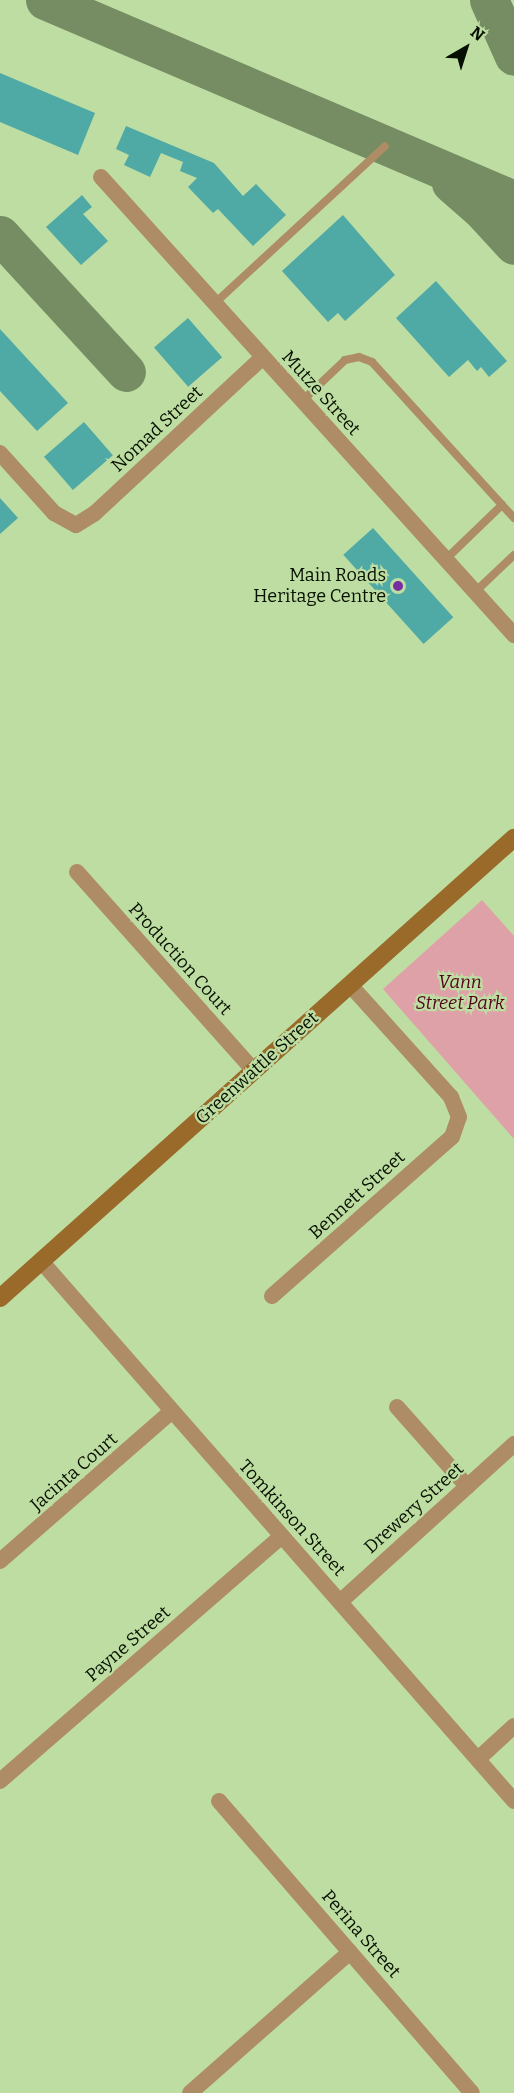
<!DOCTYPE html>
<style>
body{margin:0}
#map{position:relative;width:514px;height:2093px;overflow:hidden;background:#bedda2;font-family:Bitter,serif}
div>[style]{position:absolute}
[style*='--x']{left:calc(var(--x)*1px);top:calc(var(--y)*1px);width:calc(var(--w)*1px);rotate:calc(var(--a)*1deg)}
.green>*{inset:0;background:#dfa1a8}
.taxiway>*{height:39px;margin:-19.5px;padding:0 19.5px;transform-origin:19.5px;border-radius:19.5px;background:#768d63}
.building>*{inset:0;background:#4fa9a5;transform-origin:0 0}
.lane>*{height:8px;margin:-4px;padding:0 4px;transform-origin:4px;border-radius:4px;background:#ad8c66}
.street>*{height:16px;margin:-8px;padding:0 8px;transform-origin:8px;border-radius:8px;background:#ad8c66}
.secondary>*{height:18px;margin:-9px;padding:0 9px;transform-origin:9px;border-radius:9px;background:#996a2a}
.dots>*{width:16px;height:16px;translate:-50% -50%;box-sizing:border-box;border:3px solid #bedda2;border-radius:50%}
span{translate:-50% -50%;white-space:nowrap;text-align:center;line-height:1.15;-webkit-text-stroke:4.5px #bedda2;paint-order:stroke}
.street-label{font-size:18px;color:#071000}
.poi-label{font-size:18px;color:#071000}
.right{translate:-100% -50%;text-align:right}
.park-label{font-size:18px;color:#55001c;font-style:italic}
.north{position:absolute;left:436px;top:18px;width:60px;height:60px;-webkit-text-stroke:4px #bedda2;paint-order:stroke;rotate:39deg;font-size:16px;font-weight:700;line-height:24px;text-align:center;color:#071000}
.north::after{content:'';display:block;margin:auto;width:21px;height:27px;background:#071000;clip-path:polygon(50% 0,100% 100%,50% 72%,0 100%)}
</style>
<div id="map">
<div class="green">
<div style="clip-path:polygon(482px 900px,514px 936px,514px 1139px,383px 989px)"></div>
</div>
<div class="taxiway">
<div style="--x:45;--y:0;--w:510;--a:23.1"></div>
<div style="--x:489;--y:0;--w:61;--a:65.9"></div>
<div style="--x:451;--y:183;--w:38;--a:41"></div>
<div style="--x:480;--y:208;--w:50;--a:47.4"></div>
<div style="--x:0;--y:235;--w:186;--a:47.4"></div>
</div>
<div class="building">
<div style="clip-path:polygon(0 73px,95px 113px,78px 155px,0 122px)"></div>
<div style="clip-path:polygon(126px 126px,214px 163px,243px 196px,256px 184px,286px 215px,253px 246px,218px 209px,213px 213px,188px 187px,197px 178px,180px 171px,183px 162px,161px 153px,150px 177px,124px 165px,129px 155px,116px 149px)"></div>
<div style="clip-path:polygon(82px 195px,92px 207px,83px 214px,108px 241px,81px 265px,46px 227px)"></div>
<div style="clip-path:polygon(343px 215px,395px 275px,345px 321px,338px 313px,328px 322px,282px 271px)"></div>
<div style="clip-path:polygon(436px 281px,507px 361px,489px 377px,481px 367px,477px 371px,468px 360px,449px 377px,396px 318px)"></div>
<div style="left:188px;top:318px;width:52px;height:45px;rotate:49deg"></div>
<div style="clip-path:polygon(0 329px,68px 403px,37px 431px,0 391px)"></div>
<div style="left:84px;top:422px;width:44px;height:53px;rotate:49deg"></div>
<div style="clip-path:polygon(0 498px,18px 518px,0 534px)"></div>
<div style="left:373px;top:528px;width:120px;height:40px;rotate:48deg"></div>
</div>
<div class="lane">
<div style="--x:215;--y:303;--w:231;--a:-42.7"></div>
<div style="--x:302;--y:401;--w:59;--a:-43.6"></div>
<div style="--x:345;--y:360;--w:14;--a:-12"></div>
<div style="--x:359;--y:357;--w:14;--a:21"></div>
<div style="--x:372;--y:362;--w:193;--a:47.7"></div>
<div style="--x:446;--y:559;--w:78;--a:-44"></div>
<div style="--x:502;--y:505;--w:18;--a:47"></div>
<div style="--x:475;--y:592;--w:54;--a:-43.5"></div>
</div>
<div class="street">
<div style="--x:101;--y:177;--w:617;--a:47.96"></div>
<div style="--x:0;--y:453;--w:81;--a:48"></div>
<div style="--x:54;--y:513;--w:25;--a:29"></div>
<div style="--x:76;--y:525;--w:22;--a:-32"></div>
<div style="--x:95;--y:513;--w:229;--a:-42.9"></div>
<div style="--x:77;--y:872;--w:266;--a:48.3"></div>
<div style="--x:41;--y:1261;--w:718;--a:48.78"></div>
<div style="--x:272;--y:1296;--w:240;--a:-41.5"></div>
<div style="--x:452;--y:1137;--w:21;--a:-71"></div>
<div style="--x:459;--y:1117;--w:22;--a:-112"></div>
<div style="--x:451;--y:1097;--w:151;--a:-132"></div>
<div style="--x:397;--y:1407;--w:106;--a:48.5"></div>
<div style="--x:0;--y:1561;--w:228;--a:-41.1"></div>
<div style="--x:341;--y:1601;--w:234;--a:-42.2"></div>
<div style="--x:478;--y:1759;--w:49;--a:-42.5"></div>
<div style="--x:0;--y:1781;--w:372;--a:-41"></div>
<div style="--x:219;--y:1801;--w:386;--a:49.1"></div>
<div style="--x:190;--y:2093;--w:213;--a:-41.4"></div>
</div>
<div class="secondary">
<div style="--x:0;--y:1298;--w:690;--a:-41.83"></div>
</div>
<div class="dots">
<div style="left:398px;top:586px;background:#772d9f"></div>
</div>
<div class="street-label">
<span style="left:321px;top:393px;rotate:48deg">Mutze Street</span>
<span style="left:157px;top:429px;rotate:-43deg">Nomad Street</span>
<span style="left:180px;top:959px;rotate:48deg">Production Court</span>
<span style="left:257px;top:1068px;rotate:-42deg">Greenwattle Street</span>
<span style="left:357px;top:1195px;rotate:-42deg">Bennett Street</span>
<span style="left:74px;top:1472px;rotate:-41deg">Jacinta Court</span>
<span style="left:414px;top:1508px;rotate:-42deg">Drewery Street</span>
<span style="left:292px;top:1518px;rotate:48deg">Tomkinson Street</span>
<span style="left:128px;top:1644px;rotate:-41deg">Payne Street</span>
<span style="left:361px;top:1934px;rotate:49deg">Perina Street</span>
</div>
<div class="poi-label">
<span class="right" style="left:386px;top:586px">Main Roads<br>Heritage Centre</span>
</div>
<div class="park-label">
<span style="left:460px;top:993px">Vann<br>Street Park</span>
</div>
<div class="north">N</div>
</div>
